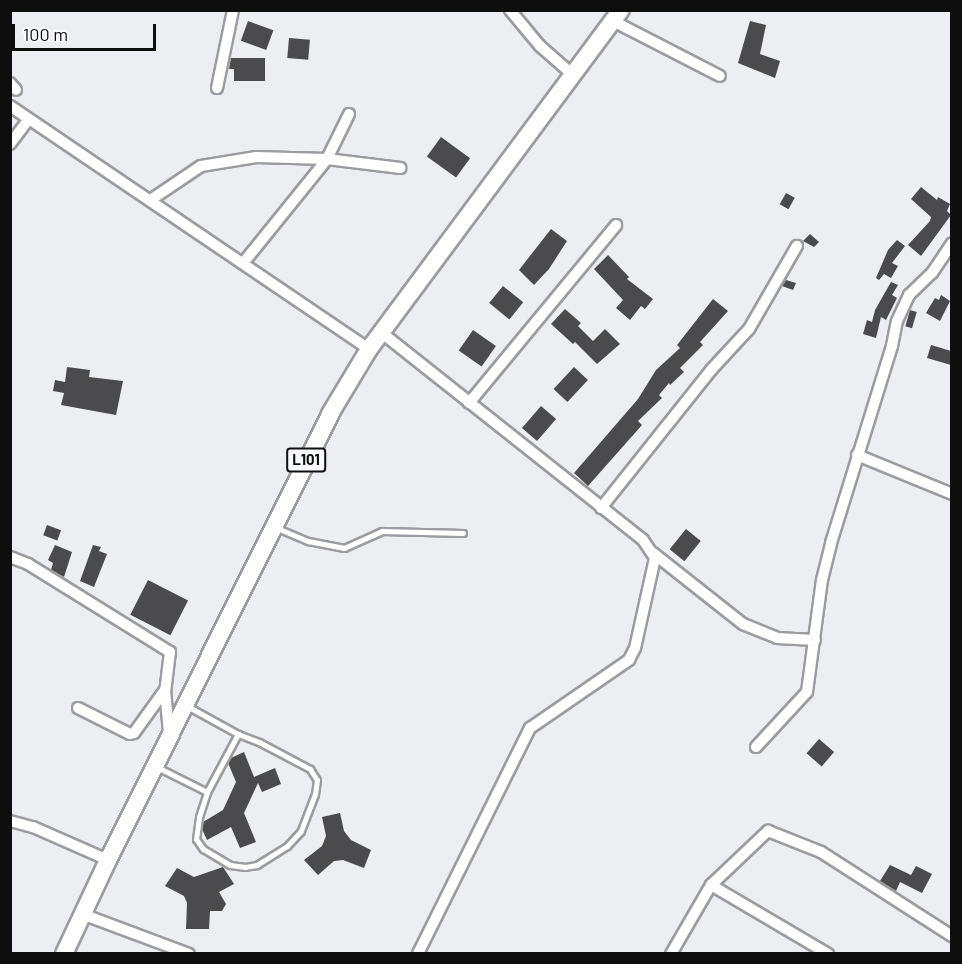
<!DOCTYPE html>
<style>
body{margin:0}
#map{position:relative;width:962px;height:964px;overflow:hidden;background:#eceef2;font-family:Barlow,sans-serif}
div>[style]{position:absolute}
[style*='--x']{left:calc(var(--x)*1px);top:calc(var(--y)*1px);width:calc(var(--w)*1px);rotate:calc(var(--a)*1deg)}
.building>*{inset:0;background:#4b4a4d;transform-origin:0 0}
.roads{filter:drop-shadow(2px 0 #9b9ca0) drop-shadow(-2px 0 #9b9ca0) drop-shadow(0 2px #9b9ca0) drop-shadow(0 -2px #9b9ca0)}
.lane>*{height:5px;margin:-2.5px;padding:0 2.5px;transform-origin:2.5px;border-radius:2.5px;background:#fff}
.street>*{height:10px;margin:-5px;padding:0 5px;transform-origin:5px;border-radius:5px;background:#fff}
.primary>*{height:16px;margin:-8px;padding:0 8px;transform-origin:8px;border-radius:8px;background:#fff}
span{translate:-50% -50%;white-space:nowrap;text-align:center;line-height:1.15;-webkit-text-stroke:6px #fafbff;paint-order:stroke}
.shield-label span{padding:2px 4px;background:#fafbff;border:2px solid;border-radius:4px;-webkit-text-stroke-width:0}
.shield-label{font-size:15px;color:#0e0e0f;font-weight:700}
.frame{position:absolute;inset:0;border:12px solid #0e0e0f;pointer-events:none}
.scale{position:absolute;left:12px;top:24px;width:144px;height:27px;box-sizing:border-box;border:3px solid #0e0e0f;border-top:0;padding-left:8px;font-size:18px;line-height:21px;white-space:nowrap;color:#0e0e0f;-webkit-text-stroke:4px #fafbff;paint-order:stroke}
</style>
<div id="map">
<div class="building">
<div style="left:248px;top:21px;width:27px;height:21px;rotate:20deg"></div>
<div style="clip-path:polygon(750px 21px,766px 25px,760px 54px,780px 61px,775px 78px,738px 63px)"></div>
<div style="left:289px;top:38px;width:21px;height:20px;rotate:5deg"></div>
<div style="clip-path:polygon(231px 58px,265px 58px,265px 81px,234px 81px,234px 69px,229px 69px)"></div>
<div style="left:441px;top:137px;width:36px;height:24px;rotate:36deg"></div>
<div style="clip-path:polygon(921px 187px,937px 200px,938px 197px,950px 204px,947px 211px,951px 215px,921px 256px,908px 245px,930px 221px,931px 217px,911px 199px)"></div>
<div style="left:786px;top:193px;width:10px;height:13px;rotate:29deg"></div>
<div style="clip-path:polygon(551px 229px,567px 241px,549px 269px,534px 285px,519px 270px)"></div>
<div style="clip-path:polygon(810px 234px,819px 242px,814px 247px,803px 241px)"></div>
<div style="clip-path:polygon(897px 240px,905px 246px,892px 263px,898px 266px,891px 278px,884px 274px,879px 280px,876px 278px,888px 250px)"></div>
<div style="clip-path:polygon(608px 255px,629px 277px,627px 279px,653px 299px,645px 309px,641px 306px,630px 320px,616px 308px,623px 300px,594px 269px)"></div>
<div style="clip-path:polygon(786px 280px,796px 283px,793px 290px,782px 286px)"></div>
<div style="clip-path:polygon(891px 282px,898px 285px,892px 295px,897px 298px,886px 320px,881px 317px,876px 338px,863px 334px,867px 320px,872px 322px,875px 310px)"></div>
<div style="left:503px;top:286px;width:26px;height:22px;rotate:39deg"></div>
<div style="clip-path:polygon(941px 295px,950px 301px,940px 321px,926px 313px,935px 298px,939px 300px)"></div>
<div style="clip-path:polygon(713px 299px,728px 311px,700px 342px,703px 345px,680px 368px,684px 372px,670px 385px,669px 383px,659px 395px,662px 398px,638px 421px,642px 425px,588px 486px,574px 473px,638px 399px,656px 370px,680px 348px,677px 345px)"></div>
<div style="clip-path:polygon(565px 309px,581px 323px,578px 326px,593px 341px,605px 329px,620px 344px,597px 364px,575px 342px,573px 344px,551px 324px)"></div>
<div style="left:910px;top:310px;width:7px;height:17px;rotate:16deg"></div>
<div style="left:473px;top:330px;width:28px;height:25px;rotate:35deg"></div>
<div style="clip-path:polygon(931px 345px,951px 351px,951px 365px,927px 358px)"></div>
<div style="clip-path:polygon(67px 367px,90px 370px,89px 377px,123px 381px,116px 415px,61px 405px,64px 393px,53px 391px,55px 380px,65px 382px)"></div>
<div style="left:574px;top:367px;width:19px;height:30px;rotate:43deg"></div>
<div style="left:541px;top:406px;width:20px;height:29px;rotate:41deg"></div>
<div style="left:47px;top:525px;width:15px;height:11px;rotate:20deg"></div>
<div style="left:686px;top:529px;width:19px;height:26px;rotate:39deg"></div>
<div style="clip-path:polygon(55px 545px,72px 552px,64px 577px,51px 570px,53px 563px,48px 560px)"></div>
<div style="clip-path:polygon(93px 545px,101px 547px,99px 551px,107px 554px,94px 587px,80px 581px)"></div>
<div style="left:148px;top:580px;width:45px;height:39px;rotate:27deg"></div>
<div style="left:819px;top:739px;width:20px;height:19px;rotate:41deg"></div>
<div style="clip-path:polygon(244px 752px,254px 777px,275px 768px,281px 784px,262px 792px,258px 783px,244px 813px,256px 842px,240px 848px,231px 827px,207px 840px,202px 829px,203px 822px,223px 810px,236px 782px,228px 763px,231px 758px)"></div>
<div style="clip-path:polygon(340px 813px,344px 831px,351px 840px,371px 850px,364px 868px,343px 860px,334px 861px,318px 875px,304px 860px,322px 846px,326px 836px,322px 817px)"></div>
<div style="clip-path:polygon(890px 865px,911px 875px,916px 866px,932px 874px,922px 893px,900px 882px,896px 891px,880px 881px)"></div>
<div style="clip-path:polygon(223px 867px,234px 884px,219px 892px,226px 904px,222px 911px,210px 911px,209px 929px,186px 929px,187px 903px,184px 896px,165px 886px,177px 868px,194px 877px)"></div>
</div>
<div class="roads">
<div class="lane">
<div style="--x:277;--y:528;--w:34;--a:23"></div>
<div style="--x:308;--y:541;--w:37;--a:11"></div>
<div style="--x:344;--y:548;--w:42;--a:-24.1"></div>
<div style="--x:382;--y:531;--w:81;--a:1.4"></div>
<div style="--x:187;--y:706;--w:58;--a:28.8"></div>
<div style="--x:238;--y:734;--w:22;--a:21"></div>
<div style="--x:259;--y:742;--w:58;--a:27.9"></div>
<div style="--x:310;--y:769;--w:13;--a:58"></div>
<div style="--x:317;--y:780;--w:14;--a:98"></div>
<div style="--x:315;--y:794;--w:40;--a:111"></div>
<div style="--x:301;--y:831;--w:21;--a:133"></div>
<div style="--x:287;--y:846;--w:36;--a:148"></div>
<div style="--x:257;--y:865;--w:12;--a:171"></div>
<div style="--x:245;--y:867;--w:15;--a:-172"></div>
<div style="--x:230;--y:865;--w:31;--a:-149"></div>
<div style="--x:203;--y:849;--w:12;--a:-125"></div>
<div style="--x:196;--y:839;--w:22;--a:-82"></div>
<div style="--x:199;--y:817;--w:26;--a:-72"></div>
<div style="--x:207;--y:792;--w:66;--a:-61.9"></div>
<div style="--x:157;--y:767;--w:56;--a:26.6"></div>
</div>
<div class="street">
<div style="--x:510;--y:10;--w:47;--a:50.2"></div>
<div style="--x:540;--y:46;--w:44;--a:41.3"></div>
<div style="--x:613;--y:21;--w:120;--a:27.2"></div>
<div style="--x:10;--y:83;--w:9;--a:49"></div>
<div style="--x:217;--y:88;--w:80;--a:-78.4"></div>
<div style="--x:10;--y:106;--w:434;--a:34.1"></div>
<div style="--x:10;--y:144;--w:31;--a:-53"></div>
<div style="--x:152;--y:199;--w:59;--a:-34"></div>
<div style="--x:201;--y:166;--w:56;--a:-9.3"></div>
<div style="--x:256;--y:157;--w:71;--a:1.6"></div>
<div style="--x:327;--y:159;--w:74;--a:7"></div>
<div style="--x:244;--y:262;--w:132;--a:-51.1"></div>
<div style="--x:327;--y:159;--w:50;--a:-63.9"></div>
<div style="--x:382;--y:333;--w:333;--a:38.4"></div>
<div style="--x:643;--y:540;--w:22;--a:56"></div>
<div style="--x:655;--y:558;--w:92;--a:102.5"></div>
<div style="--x:635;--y:648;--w:13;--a:117"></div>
<div style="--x:629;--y:660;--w:120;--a:145.5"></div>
<div style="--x:530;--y:728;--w:252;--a:116.4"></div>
<div style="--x:469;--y:403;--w:231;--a:-50.4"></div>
<div style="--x:857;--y:455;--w:103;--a:22.3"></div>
<div style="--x:601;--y:508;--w:176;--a:-51.4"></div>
<div style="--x:711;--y:370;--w:56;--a:-47.2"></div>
<div style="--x:749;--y:329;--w:96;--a:-60"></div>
<div style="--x:653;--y:553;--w:115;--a:38.3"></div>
<div style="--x:743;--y:624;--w:37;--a:22"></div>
<div style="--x:777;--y:638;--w:38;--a:3"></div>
<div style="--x:10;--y:557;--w:19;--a:21"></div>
<div style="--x:28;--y:564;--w:167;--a:31.8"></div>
<div style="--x:170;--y:652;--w:38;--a:97"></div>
<div style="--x:165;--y:690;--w:43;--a:84.7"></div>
<div style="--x:78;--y:708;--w:58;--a:26.6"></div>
<div style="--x:130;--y:734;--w:4;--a:-14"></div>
<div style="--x:134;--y:733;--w:53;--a:-54.2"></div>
<div style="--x:756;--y:747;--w:75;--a:-47.2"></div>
<div style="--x:807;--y:692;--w:113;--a:-82.4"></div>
<div style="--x:822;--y:580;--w:38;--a:-76"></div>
<div style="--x:831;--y:543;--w:206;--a:-72.8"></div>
<div style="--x:892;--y:346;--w:25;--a:-79"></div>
<div style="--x:897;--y:321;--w:29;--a:-65"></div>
<div style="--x:909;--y:295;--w:32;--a:-44"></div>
<div style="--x:932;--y:273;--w:36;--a:-56"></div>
<div style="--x:10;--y:821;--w:24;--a:15"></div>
<div style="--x:33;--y:827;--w:82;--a:23.7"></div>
<div style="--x:711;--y:885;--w:136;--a:30.5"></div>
<div style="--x:82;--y:914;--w:114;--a:20.5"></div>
<div style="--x:671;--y:954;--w:80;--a:-59.9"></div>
<div style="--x:711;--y:885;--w:79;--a:-43.5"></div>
<div style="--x:768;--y:831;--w:57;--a:21.6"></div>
<div style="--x:821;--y:852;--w:156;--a:32.7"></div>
</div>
<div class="primary">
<div style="--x:64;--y:954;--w:104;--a:-64.9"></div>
<div style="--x:108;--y:860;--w:498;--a:-63.5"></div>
<div style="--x:330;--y:414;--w:76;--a:-59"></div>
<div style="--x:369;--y:349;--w:422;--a:-53.4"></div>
</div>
</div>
<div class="shield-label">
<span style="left:306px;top:460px">L101</span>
</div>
<div class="frame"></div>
<div class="scale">100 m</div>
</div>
